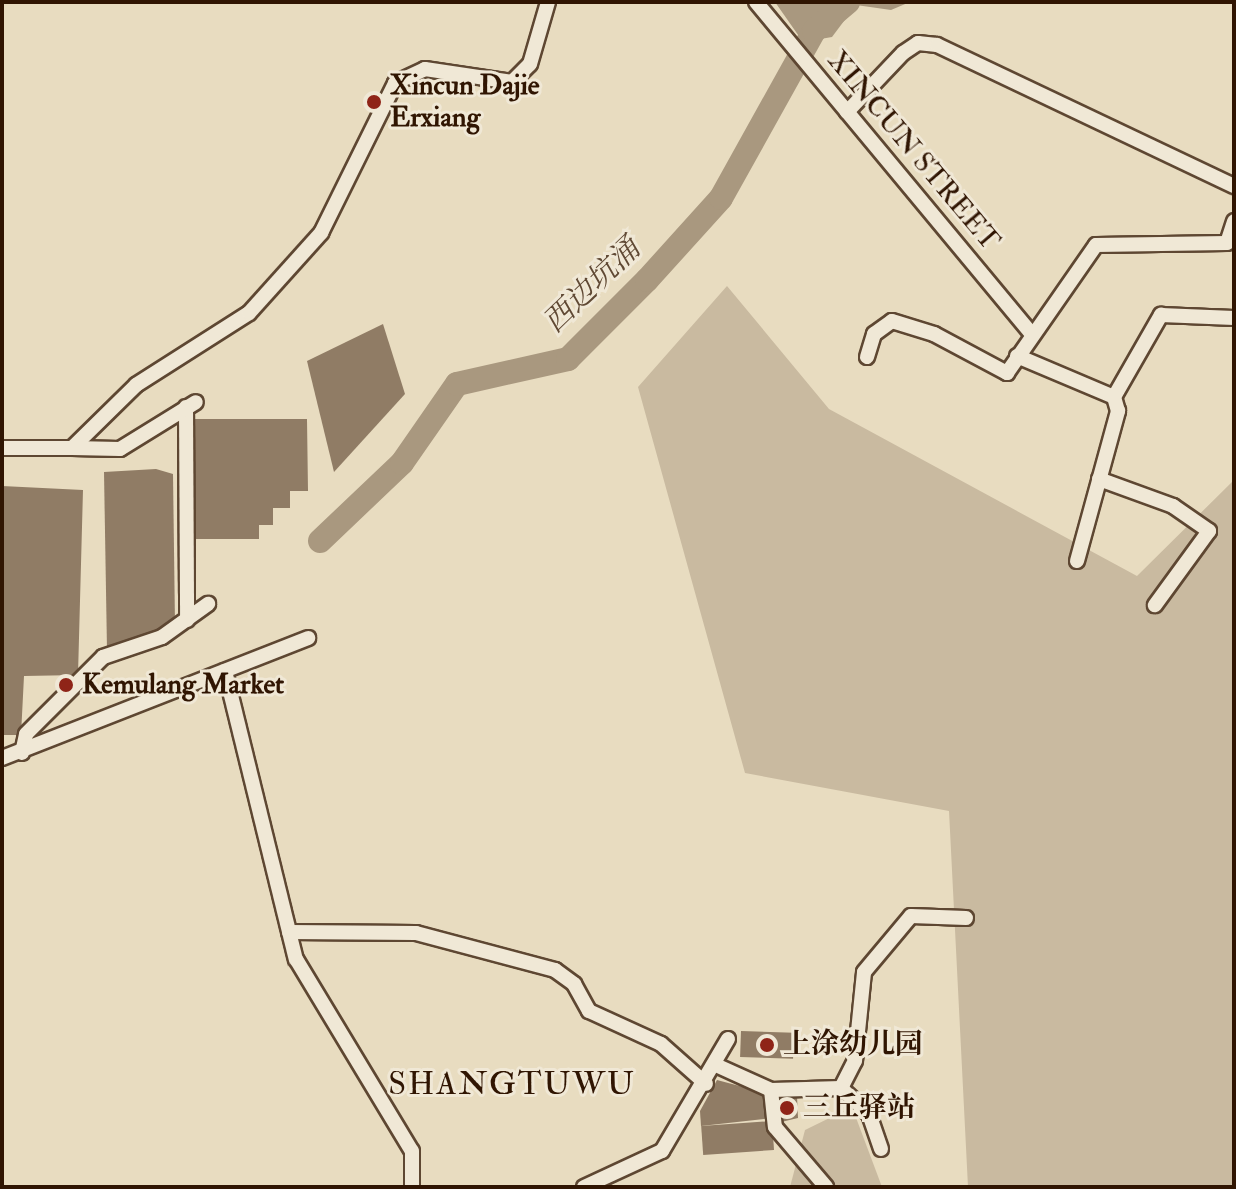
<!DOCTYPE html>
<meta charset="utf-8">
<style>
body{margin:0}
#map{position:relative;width:1236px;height:1189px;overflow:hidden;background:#e8dcc0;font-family:"IM FELL Double Pica","Noto Serif SC",serif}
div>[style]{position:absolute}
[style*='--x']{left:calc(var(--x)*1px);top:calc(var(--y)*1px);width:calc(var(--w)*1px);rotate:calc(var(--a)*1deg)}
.green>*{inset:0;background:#c9baa0}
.water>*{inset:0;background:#a9987f}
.river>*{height:24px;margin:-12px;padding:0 12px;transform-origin:12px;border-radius:12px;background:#a9987f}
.building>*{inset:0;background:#907c65;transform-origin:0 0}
.roads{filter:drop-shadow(2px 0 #5e4732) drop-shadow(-2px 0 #5e4732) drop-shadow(0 2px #5e4732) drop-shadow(0 -2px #5e4732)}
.minor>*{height:14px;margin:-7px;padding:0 7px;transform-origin:7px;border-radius:7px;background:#f0e8d6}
.dots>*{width:22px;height:22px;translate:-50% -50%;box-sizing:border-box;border:4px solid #f0e8d6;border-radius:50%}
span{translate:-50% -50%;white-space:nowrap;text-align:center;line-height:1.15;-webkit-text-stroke:6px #f0e8d6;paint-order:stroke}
.poi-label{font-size:28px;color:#301502;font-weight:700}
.left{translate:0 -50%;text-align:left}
.street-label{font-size:28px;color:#301502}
.water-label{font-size:30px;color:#604934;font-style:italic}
.quarter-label{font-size:32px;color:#301502;letter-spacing:2px}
.frame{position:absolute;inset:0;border:4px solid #301502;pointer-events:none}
</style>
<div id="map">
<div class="green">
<div style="clip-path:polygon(727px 286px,829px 409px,1137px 576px,1234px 480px,1234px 1187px,968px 1187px,949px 811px,745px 773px,638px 387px)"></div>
<div style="clip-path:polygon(852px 1107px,882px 1187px,790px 1187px,805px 1130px)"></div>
</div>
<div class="water">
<div style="clip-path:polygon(775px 2px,910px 2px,891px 10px,856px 5px,832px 37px,803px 42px)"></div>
</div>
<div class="river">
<div style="--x:320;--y:541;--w:113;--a:-43.6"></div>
<div style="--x:402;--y:463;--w:96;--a:-55.2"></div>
<div style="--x:457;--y:384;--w:114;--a:-12.7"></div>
<div style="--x:568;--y:359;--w:112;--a:-45"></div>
<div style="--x:647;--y:280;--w:110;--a:-47.9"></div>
<div style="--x:721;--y:198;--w:191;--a:-60.9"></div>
<div style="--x:814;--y:31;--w:45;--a:-40.5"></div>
</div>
<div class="building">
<div style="clip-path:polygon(383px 324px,405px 394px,334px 472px,307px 361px)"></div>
<div style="clip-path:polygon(191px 419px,307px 419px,308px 491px,290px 491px,290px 508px,273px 508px,273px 525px,259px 525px,259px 539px,192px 539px)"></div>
<div style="clip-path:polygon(156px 469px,173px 474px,175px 625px,107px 650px,104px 472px)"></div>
<div style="clip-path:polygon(2px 486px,83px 490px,78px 675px,24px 676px,21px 735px,2px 735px)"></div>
<div style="left:741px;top:1031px;width:53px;height:26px;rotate:2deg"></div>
<div style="clip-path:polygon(717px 1080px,770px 1094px,772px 1118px,701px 1126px,700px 1111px)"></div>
<div style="clip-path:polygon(797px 1096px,798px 1118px,777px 1123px,775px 1098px)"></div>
<div style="left:772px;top:1121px;width:29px;height:71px;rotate:86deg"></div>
</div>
<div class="roads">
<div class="minor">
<div style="--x:756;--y:2;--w:430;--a:50.3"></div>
<div style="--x:847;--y:112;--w:81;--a:-46.5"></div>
<div style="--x:903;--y:53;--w:18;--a:-34"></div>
<div style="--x:918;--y:43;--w:19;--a:6"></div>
<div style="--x:937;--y:45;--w:329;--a:25.4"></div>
<div style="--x:1017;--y:356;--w:105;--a:22.9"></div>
<div style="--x:867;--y:357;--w:24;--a:-73"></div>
<div style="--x:874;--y:334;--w:22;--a:-36"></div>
<div style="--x:892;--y:321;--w:44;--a:17.2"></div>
<div style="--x:934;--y:334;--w:83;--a:28.1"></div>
<div style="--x:1007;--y:373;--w:156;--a:-55.2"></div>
<div style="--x:1096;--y:245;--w:131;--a:-0.9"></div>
<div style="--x:1227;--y:243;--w:23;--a:-72"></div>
<div style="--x:1114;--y:397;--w:95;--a:-60.2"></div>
<div style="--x:1161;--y:315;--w:73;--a:2.4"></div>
<div style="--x:186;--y:407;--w:213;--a:89.7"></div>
<div style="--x:2;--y:448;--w:70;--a:0"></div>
<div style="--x:72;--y:448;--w:90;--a:-44.5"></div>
<div style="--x:136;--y:385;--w:134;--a:-32.5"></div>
<div style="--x:249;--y:313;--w:108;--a:-48"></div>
<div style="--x:321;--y:233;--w:167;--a:-63.7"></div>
<div style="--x:395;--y:83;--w:33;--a:-25"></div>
<div style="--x:425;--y:69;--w:88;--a:8.5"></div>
<div style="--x:512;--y:82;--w:25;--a:-45"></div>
<div style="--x:530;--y:64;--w:65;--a:-73.8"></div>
<div style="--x:72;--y:448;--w:48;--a:1.2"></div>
<div style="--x:120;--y:449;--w:89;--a:-31.7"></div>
<div style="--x:1099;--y:479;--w:79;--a:20"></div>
<div style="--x:1173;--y:506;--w:44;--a:34.8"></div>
<div style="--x:1209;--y:531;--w:92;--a:126.1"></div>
<div style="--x:1077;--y:561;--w:156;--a:-74.7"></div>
<div style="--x:1118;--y:411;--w:15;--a:-106"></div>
<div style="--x:225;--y:671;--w:297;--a:76.2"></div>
<div style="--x:296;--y:959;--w:224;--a:58.9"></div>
<div style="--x:412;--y:1151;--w:36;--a:90"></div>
<div style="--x:22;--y:753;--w:19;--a:-78"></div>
<div style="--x:26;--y:734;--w:109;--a:-45"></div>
<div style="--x:103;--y:657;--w:62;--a:-18.7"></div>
<div style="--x:162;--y:637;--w:57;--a:-35.7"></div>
<div style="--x:2;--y:758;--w:329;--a:-21.4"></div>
<div style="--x:289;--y:932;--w:127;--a:0.5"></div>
<div style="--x:416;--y:933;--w:144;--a:14.9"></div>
<div style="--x:555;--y:970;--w:24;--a:36"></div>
<div style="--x:574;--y:984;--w:31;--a:61"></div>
<div style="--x:589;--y:1011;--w:79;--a:24.6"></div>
<div style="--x:661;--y:1044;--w:60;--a:41.6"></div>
<div style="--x:718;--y:1066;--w:58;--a:24.4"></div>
<div style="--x:771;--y:1090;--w:37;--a:84"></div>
<div style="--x:775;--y:1127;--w:79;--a:49.6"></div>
<div style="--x:841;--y:1088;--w:30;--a:-63"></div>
<div style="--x:855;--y:1061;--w:89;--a:-84.2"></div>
<div style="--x:864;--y:972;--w:73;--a:-50"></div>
<div style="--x:911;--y:916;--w:55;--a:2.1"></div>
<div style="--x:771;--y:1090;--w:70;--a:-1.6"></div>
<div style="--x:841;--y:1088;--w:38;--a:43"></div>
<div style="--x:869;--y:1114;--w:37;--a:71"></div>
<div style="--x:584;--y:1187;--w:86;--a:-24.8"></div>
<div style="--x:662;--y:1151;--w:130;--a:-59.5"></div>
</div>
</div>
<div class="dots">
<div style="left:374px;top:102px;background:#8f2418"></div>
<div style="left:66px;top:685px;background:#8f2418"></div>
<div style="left:767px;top:1045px;background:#8f2418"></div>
<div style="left:787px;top:1108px;background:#8f2418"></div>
</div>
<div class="poi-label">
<span class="left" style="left:390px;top:102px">Xincun Dajie<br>Erxiang</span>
<span class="left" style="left:82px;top:685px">Kemulang Market</span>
<span class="left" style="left:783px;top:1045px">上涂幼儿园</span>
<span class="left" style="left:803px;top:1108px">三丘驿站</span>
</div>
<div class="street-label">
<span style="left:913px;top:151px;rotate:50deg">XINCUN STREET</span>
</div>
<div class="water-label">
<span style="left:592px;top:286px;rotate:-44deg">西边坑涌</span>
</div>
<div class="quarter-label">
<span style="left:512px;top:1084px">SHANGTUWU</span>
</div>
<div class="frame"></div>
</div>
